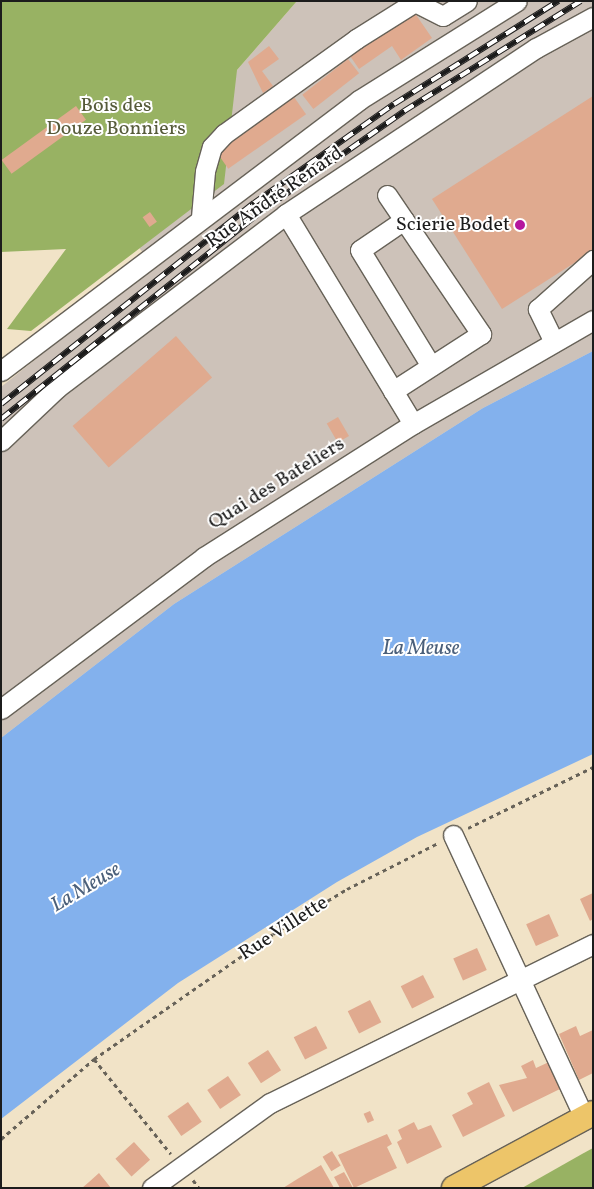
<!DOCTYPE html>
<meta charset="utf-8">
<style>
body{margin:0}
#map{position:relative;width:594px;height:1189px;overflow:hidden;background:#f1e3c7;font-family:Vollkorn,serif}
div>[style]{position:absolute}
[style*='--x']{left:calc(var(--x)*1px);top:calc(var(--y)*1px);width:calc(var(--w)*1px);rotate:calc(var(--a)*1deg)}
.industrial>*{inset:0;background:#cdc2b9}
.forest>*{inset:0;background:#98b263}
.water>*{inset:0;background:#83b1ed}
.building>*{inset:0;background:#e0aa8f;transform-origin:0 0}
.path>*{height:3px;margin-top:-1.5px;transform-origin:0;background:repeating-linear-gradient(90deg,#676258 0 4px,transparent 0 8px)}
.roads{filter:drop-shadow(1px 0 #676258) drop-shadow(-1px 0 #676258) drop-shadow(0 1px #676258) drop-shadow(0 -1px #676258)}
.minor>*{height:19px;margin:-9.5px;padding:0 9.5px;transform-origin:9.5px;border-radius:9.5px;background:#fff}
.major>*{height:24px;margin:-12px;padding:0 12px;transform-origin:12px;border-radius:12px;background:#edc569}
.rail>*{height:5.5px;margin-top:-2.75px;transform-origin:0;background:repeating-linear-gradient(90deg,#fff 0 11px,#1c1c1c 0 22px);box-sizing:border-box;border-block:1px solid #1c1c1c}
.dots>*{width:14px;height:14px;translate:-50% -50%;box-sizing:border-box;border:2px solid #fff;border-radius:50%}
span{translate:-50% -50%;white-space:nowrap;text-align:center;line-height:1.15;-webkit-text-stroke:4px #fff;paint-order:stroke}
.park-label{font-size:20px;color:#565b3a}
.street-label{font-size:20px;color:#1c1c1c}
.poi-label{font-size:20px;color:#1c1c1c}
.right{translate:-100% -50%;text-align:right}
.water-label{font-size:21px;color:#4a5f7a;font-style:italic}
.frame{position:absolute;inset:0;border:2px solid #1c1c1c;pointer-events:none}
</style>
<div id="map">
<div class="industrial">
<div style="clip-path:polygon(297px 1px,593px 1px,593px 351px,483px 408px,174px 604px,1px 738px,1px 387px,153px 265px,84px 180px,237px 70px)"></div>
</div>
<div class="forest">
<div style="clip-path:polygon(1px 1px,297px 1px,237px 70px,224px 184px,31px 331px,7px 329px,66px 249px,1px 252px)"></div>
<div style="clip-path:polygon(593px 1148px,593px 1188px,522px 1188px,582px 1154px)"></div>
</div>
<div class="water">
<div style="clip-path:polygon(593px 351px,593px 754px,417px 837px,337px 882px,178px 983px,1px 1119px,1px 738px,174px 604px,483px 408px)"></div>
</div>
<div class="building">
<div style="clip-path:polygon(412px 9px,432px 38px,401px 60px,392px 46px,359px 69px,348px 53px)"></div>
<div style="clip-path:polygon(269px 46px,279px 59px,262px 71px,273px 86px,263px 93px,248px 62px)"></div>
<div style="left:348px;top:59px;width:18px;height:58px;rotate:52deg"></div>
<div style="clip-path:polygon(593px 96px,593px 251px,502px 309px,432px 199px)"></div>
<div style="left:294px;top:97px;width:21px;height:95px;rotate:55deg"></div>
<div style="left:76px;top:106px;width:17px;height:92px;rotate:54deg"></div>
<div style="left:150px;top:212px;width:12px;height:9px;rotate:55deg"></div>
<div style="left:176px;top:336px;width:55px;height:137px;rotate:49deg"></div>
<div style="left:338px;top:417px;width:22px;height:13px;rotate:60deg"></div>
<div style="clip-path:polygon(593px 893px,593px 919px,590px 921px,580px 899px)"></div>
<div style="left:549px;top:914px;width:24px;height:25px;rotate:66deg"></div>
<div style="left:477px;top:948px;width:24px;height:26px;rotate:66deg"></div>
<div style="left:423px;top:975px;width:25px;height:25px;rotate:63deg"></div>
<div style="left:370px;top:1000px;width:25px;height:25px;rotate:63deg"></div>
<div style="left:316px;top:1026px;width:25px;height:25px;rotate:63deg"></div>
<div style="clip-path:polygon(576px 1026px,580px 1036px,593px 1030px,593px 1073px,579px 1080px,559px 1034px)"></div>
<div style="left:268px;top:1050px;width:24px;height:24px;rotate:57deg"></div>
<div style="clip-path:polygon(533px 1060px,536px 1068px,549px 1062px,562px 1088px,513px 1112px,499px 1085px,527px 1078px,521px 1066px)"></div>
<div style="left:228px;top:1076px;width:23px;height:25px;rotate:56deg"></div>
<div style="clip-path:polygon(489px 1082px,505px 1116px,463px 1137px,452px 1115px,473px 1104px,467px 1093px)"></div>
<div style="left:188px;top:1102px;width:24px;height:25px;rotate:55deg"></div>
<div style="left:370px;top:1111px;width:10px;height:7px;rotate:66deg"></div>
<div style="clip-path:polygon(414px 1122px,418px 1130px,431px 1125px,442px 1147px,407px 1164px,397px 1142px,402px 1139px,398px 1130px)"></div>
<div style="clip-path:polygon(387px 1134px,392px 1144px,387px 1147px,397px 1168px,354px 1188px,338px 1155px)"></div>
<div style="left:134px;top:1142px;width:24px;height:25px;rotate:48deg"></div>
<div style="left:332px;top:1151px;width:17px;height:11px;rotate:59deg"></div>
<div style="clip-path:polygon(321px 1165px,334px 1188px,283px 1188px,299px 1178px)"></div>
<div style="clip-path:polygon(344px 1172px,347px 1177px,353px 1188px,340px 1188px,334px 1177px)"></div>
<div style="clip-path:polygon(99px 1173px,111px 1188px,82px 1188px,89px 1182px)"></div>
</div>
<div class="path">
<div style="--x:468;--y:828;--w:139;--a:-26"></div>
<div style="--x:94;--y:1059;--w:122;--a:51"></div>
<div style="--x:1;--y:1139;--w:123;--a:-40.7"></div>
<div style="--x:94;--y:1059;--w:218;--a:-34.9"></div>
<div style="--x:273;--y:934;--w:87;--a:-31.3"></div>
<div style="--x:347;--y:889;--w:102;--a:-26.8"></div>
<div style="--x:193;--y:1180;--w:10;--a:53"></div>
</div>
<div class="roads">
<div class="minor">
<div style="--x:387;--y:195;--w:168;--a:55.9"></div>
<div style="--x:481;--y:334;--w:105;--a:147.1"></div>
<div style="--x:286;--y:214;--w:245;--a:58.8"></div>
<div style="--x:201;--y:217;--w:46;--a:-85"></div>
<div style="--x:205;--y:171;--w:25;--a:-74"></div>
<div style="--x:212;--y:147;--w:18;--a:-47"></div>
<div style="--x:224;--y:134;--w:163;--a:-35.7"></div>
<div style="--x:356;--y:39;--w:70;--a:-32.1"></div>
<div style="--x:415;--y:2;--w:31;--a:27"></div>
<div style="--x:443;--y:16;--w:28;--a:-32"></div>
<div style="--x:404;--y:220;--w:53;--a:145.7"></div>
<div style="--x:360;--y:250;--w:136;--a:58.5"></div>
<div style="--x:554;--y:342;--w:37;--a:-116"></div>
<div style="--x:538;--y:309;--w:74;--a:-41.7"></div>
<div style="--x:1;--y:371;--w:449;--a:-37.1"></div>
<div style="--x:359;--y:100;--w:186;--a:-32.1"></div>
<div style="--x:1;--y:441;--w:77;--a:-43.4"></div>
<div style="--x:57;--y:388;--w:288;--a:-37.2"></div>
<div style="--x:286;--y:214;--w:300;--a:-33.6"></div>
<div style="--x:536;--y:48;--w:65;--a:-28.5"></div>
<div style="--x:1;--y:709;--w:254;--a:-36.8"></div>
<div style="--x:204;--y:557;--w:248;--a:-32.5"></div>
<div style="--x:413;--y:424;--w:208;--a:-30"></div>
<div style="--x:453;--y:835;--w:311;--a:65.1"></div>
<div style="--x:152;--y:1188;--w:145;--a:-35.8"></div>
<div style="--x:270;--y:1103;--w:360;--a:-26.2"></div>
</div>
<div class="major">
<div style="--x:454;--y:1188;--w:158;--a:-28.3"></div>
</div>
</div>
<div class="rail">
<div style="--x:1;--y:404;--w:323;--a:-38.5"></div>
<div style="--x:254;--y:203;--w:171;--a:-35.3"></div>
<div style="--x:394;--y:104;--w:194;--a:-32.1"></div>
<div style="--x:1;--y:419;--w:332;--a:-38.6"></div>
<div style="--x:260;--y:212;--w:176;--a:-35"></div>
<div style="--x:404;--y:111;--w:208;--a:-31.9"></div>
</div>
<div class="dots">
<div style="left:520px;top:225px;background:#b5179e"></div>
</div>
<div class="park-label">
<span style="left:116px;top:118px">Bois des<br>Douze Bonniers</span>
</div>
<div class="street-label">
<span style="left:275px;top:198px;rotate:-35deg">Rue André Renard</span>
<span style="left:277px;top:484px;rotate:-32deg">Quai des Bateliers</span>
<span style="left:284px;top:929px;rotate:-33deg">Rue Villette</span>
</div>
<div class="poi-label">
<span class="right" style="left:510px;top:225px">Scierie Bodet</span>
</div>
<div class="water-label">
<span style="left:421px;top:649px">La Meuse</span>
<span style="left:86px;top:888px;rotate:-31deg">La Meuse</span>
</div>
<div class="frame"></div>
</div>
